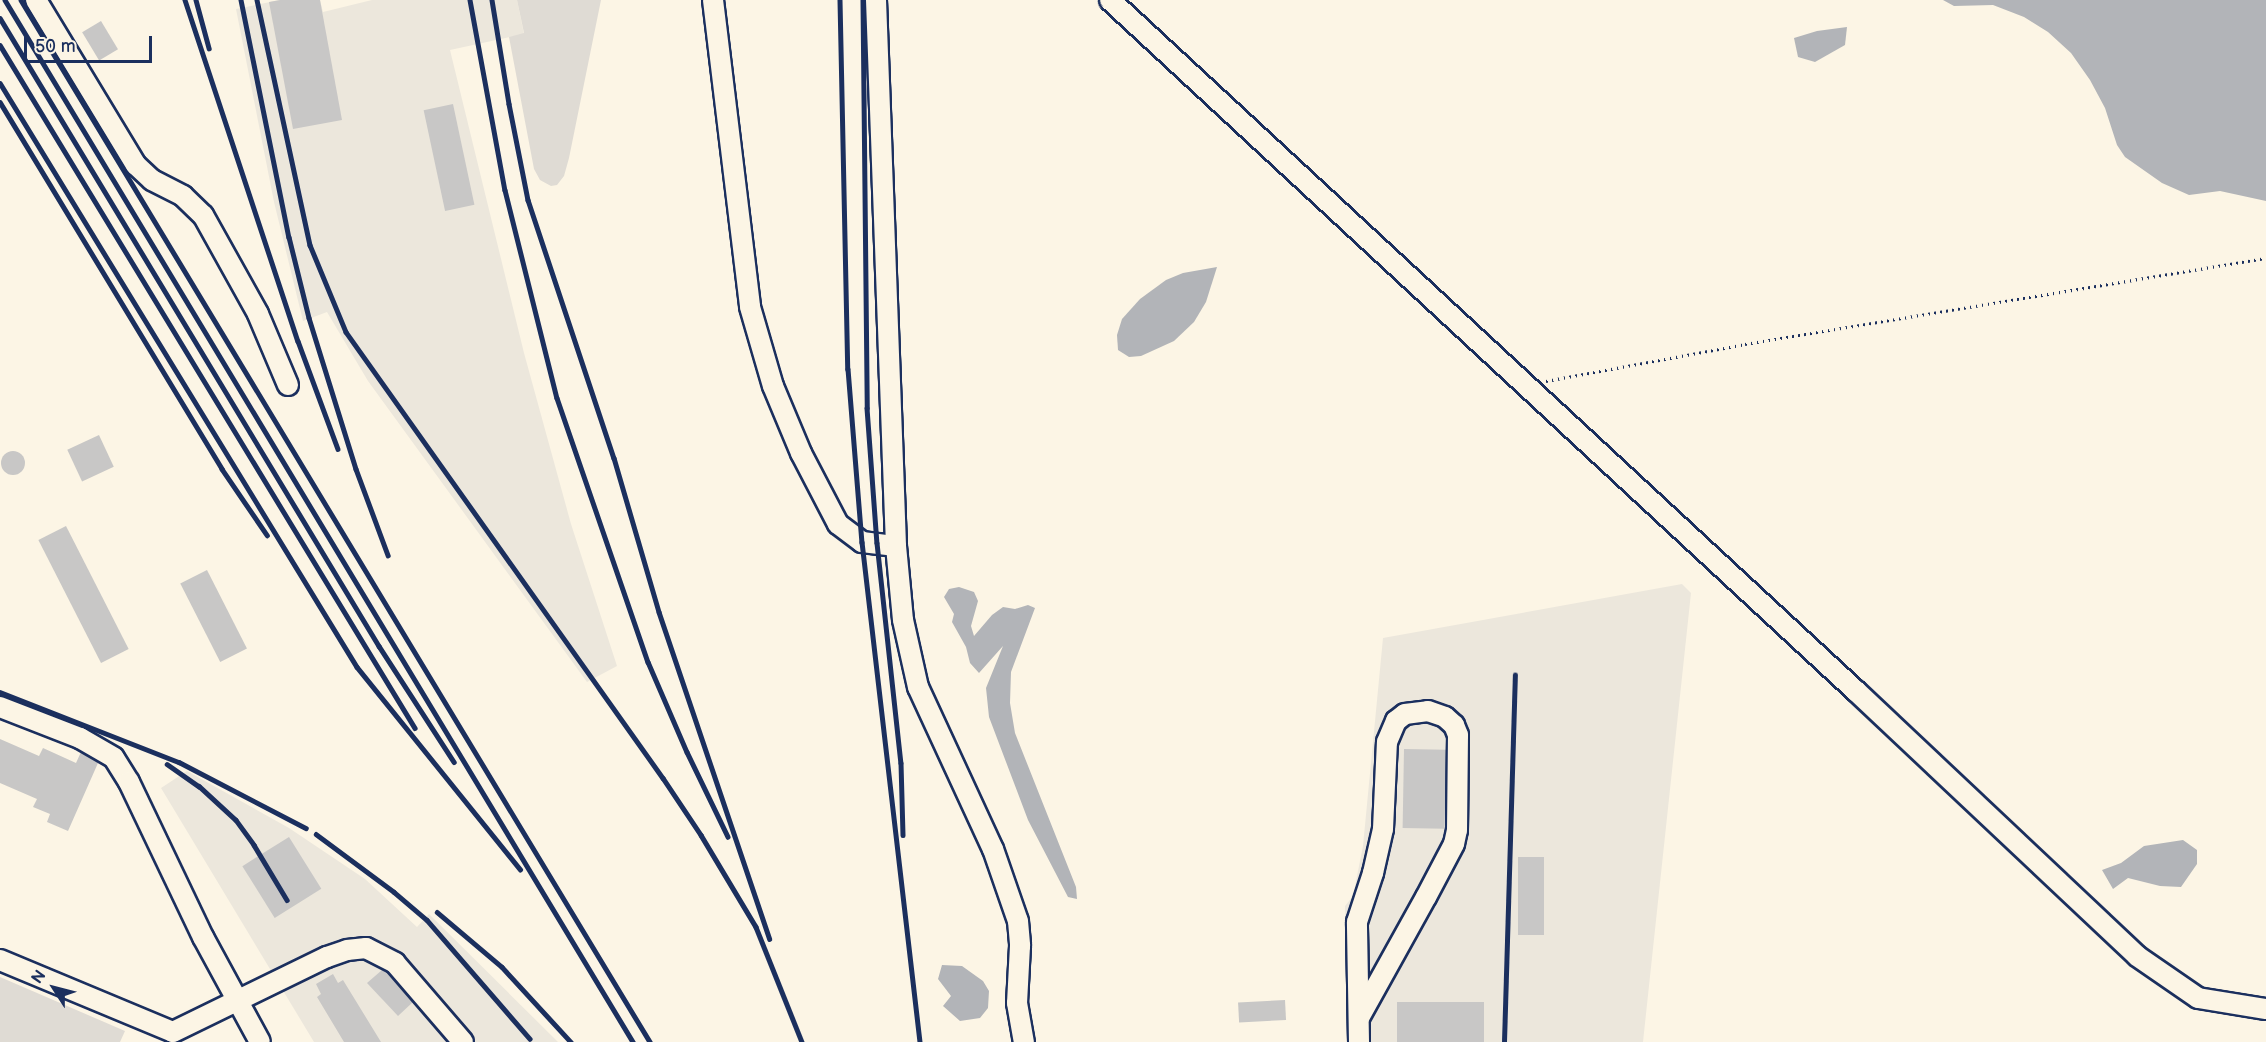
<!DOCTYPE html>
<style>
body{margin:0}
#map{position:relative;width:2266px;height:1042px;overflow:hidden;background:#fcf5e5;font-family:"Balsamiq Sans",sans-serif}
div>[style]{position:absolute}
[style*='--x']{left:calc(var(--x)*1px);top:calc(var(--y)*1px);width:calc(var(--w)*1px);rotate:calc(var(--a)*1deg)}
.built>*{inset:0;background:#ece7dc}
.green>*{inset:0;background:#dfdbd4}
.water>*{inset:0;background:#b2b4b8}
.building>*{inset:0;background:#c8c7c6;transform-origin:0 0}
.round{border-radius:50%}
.path>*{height:3px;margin-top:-1.5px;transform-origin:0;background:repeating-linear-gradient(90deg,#1b2f5e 0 1.5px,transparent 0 6px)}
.roads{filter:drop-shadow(2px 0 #1b2f5e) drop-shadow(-2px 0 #1b2f5e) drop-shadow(0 2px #1b2f5e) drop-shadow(0 -2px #1b2f5e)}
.minor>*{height:20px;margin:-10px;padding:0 10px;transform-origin:10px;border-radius:10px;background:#fcf5e5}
.rail>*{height:4.5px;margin:-2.25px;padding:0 2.25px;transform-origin:2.25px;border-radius:2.25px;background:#1b2f5e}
span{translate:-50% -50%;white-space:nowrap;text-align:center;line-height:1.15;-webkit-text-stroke:4.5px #fcf5e5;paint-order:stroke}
.north{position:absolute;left:24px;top:958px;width:60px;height:60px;-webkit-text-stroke:4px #fcf5e5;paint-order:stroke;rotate:306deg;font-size:16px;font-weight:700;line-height:24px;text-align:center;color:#1b2f5e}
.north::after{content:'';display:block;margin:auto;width:21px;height:27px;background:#1b2f5e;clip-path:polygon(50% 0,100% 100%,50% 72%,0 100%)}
.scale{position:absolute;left:24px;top:36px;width:128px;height:27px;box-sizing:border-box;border:3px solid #1b2f5e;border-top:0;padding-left:8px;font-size:18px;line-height:21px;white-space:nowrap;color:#1b2f5e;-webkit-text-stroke:4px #fcf5e5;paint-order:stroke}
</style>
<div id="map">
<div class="built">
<div style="clip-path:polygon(280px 0,320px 0,323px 12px,372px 0,517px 0,524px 34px,450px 50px,524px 353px,571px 524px,617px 666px,587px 682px,368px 381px,327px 312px,303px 321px,274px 202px,236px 9px)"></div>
<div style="clip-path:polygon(1682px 584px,1691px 593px,1643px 1042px,1349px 1042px,1345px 906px,1353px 896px,1363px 846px,1383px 638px)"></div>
<div style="clip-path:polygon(187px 771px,289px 828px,365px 879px,417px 927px,429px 914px,558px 1042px,314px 1042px,161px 788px)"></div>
</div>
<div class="green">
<div style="clip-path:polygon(517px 0,601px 0,569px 158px,564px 176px,557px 185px,551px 186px,540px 180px,534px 169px,509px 37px,524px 33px)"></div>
<div style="clip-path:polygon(0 977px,125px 1031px,120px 1042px,0 1042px)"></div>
</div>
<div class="water">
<div style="clip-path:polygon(1943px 0,2266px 0,2266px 201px,2220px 191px,2189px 195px,2162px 183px,2125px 157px,2117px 145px,2105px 108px,2090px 80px,2071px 53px,2048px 32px,2024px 17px,1993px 5px,1954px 6px)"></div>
<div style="clip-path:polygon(1847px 27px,1845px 45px,1815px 62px,1798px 57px,1794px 38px,1817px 31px)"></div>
<div style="clip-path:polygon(1217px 267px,1206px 302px,1194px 322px,1174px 341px,1141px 356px,1129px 357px,1118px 350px,1117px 335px,1122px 319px,1140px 299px,1166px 280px,1183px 273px)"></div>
<div style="clip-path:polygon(959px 587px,974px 592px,978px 601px,971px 626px,974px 636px,992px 615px,1003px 607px,1015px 609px,1028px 605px,1035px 608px,1011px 672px,1010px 703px,1015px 733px,1076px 887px,1077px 899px,1068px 897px,1028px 820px,989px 717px,986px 688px,1003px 646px,979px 673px,970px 663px,966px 647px,952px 622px,954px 614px,944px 597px,949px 589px)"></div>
<div style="clip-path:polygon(2183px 840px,2197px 850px,2197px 864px,2181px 887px,2160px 886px,2128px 878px,2113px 889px,2102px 870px,2121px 863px,2144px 846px)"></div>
<div style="clip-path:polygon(942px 965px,962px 966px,983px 981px,989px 991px,988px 1008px,980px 1018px,960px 1021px,943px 1006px,951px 996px,938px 979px)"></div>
</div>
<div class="building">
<div style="clip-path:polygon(280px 0,320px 0,342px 120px,293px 129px,269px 2px)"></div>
<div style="left:101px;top:21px;width:33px;height:22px;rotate:59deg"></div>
<div style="left:453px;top:104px;width:103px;height:30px;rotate:78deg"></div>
<div style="left:99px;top:435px;width:35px;height:35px;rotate:65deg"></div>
<div class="round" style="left:1px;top:451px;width:24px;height:24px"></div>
<div style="left:66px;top:526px;width:138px;height:31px;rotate:63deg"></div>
<div style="left:207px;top:570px;width:88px;height:30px;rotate:63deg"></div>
<div style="clip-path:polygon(0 739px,39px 756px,43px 748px,76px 763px,81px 752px,98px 763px,68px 831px,47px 822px,50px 814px,33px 807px,37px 799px,0 783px)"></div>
<div style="left:1404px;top:749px;width:42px;height:79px;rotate:1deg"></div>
<div style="left:289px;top:837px;width:61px;height:55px;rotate:58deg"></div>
<div style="left:1518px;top:857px;width:26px;height:78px"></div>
<div style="clip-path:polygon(382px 970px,387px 973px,413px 1002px,398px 1016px,367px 983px)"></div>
<div style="clip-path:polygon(333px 974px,338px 983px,343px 980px,381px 1042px,344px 1042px,317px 997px,321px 994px,316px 984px)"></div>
<div style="left:1285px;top:1000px;width:20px;height:47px;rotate:87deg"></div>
<div style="left:1397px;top:1002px;width:87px;height:40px"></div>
</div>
<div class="path">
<div style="--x:1546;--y:381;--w:202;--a:-10.5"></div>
<div style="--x:1745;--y:344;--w:528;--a:-9.37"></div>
</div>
<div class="roads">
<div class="minor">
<div style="--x:36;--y:0;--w:193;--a:58.8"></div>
<div style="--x:136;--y:165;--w:22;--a:43"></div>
<div style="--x:152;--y:180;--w:35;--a:27"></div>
<div style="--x:183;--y:196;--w:28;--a:44"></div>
<div style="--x:203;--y:215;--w:113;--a:60.9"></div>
<div style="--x:258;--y:314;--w:77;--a:67.1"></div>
<div style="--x:713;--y:0;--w:309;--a:83.1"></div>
<div style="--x:750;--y:307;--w:82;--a:73.8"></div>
<div style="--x:773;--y:386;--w:73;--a:67.3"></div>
<div style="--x:801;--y:453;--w:80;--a:62.5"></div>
<div style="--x:838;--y:524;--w:30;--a:37"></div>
<div style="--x:862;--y:542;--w:34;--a:7"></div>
<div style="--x:876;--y:0;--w:546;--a:87.9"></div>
<div style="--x:896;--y:546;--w:74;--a:84.6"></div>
<div style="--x:903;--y:620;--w:69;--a:77.4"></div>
<div style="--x:918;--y:687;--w:179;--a:65.2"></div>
<div style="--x:993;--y:849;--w:76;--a:70.9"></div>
<div style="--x:1018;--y:921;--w:25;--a:85"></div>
<div style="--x:1020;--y:946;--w:57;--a:93"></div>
<div style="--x:1017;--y:1003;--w:40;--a:80"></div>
<div style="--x:1110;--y:0;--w:1017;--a:42.81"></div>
<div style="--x:1856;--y:691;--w:386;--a:43.3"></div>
<div style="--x:2137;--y:956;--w:74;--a:34.5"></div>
<div style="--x:2198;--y:998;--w:69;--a:9.2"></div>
<div style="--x:0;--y:707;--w:86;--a:21.2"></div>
<div style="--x:80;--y:738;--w:39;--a:30"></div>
<div style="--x:114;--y:758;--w:28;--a:58"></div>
<div style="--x:129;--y:782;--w:172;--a:64.5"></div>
<div style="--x:203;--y:937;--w:119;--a:61.5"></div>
<div style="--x:0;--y:960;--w:187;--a:22.6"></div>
<div style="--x:173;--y:1032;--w:171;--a:-26"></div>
<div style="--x:327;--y:957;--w:21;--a:-19"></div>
<div style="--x:347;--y:950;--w:19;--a:-6"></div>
<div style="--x:366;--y:948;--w:33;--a:27"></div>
<div style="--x:395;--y:963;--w:104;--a:49.3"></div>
<div style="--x:1359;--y:1042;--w:120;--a:-91"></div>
<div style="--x:1357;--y:922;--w:52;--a:-71.9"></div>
<div style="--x:1373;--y:873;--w:45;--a:-77.2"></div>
<div style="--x:1383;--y:829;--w:87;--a:-87.4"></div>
<div style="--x:1387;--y:742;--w:23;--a:-67"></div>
<div style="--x:1396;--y:721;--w:11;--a:-38"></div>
<div style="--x:1405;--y:714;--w:23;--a:-7"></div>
<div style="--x:1428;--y:711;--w:18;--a:19"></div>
<div style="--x:1445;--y:717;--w:12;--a:42"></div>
<div style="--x:1454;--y:725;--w:11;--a:68"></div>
<div style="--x:1458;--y:735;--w:95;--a:90.6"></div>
<div style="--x:1457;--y:830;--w:14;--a:102"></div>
<div style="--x:1454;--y:844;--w:60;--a:117.8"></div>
<div style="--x:1426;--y:897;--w:138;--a:119"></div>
</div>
</div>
<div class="rail">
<div style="--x:5;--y:0;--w:1217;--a:58.92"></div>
<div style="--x:21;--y:0;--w:1217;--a:58.88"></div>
<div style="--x:185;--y:0;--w:359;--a:71.7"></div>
<div style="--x:298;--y:341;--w:115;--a:69.7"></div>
<div style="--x:196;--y:0;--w:50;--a:74.8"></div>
<div style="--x:241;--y:0;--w:242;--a:78.6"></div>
<div style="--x:289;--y:237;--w:83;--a:76.1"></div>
<div style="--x:309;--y:318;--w:158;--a:72.7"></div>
<div style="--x:356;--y:469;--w:92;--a:69.6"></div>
<div style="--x:257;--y:0;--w:251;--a:77.8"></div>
<div style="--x:310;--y:245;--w:94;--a:67.5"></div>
<div style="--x:346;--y:332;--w:547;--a:54.6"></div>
<div style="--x:663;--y:778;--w:69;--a:56.3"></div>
<div style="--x:701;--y:835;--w:107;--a:59.1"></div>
<div style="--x:756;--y:927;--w:124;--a:68.2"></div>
<div style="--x:470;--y:0;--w:193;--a:79.6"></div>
<div style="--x:505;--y:190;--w:214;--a:76"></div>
<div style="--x:557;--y:398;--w:279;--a:71"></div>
<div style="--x:648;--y:662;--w:98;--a:66.6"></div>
<div style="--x:687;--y:752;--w:94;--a:64.2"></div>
<div style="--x:492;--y:0;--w:105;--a:80.7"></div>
<div style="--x:509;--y:104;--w:98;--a:78.8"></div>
<div style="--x:528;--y:200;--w:272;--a:71.6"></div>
<div style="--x:614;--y:458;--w:160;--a:73.7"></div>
<div style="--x:659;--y:612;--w:345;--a:71.3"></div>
<div style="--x:840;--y:0;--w:369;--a:88.8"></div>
<div style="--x:848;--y:369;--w:174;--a:85.4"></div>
<div style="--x:862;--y:542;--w:503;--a:83.38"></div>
<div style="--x:863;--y:0;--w:408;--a:89.4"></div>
<div style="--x:867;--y:408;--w:135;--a:85.8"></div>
<div style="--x:877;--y:543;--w:221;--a:83.8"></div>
<div style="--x:901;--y:763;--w:72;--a:88.4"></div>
<div style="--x:0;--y:18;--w:734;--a:58.89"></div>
<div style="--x:379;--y:646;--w:138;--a:57.1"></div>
<div style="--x:0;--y:45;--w:799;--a:58.72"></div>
<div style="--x:0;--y:83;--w:684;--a:58.56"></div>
<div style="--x:357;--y:667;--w:260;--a:51.1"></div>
<div style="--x:0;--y:102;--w:429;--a:58.8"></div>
<div style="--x:222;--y:469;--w:80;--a:55.7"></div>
<div style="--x:0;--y:692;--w:192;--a:21.4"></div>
<div style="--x:179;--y:762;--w:143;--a:27.5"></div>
<div style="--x:167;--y:764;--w:39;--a:35"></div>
<div style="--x:199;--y:786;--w:50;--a:42.6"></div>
<div style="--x:236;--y:820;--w:31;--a:54"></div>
<div style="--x:254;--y:845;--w:64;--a:59"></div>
<div style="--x:316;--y:834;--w:97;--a:36.6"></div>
<div style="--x:394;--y:892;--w:43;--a:40.3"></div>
<div style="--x:427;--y:920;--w:157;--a:49.1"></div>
<div style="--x:437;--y:912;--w:85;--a:40.2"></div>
<div style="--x:502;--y:967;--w:102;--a:47.4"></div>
<div style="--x:1504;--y:1042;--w:367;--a:-88.3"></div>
</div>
<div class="north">N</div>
<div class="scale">50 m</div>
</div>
